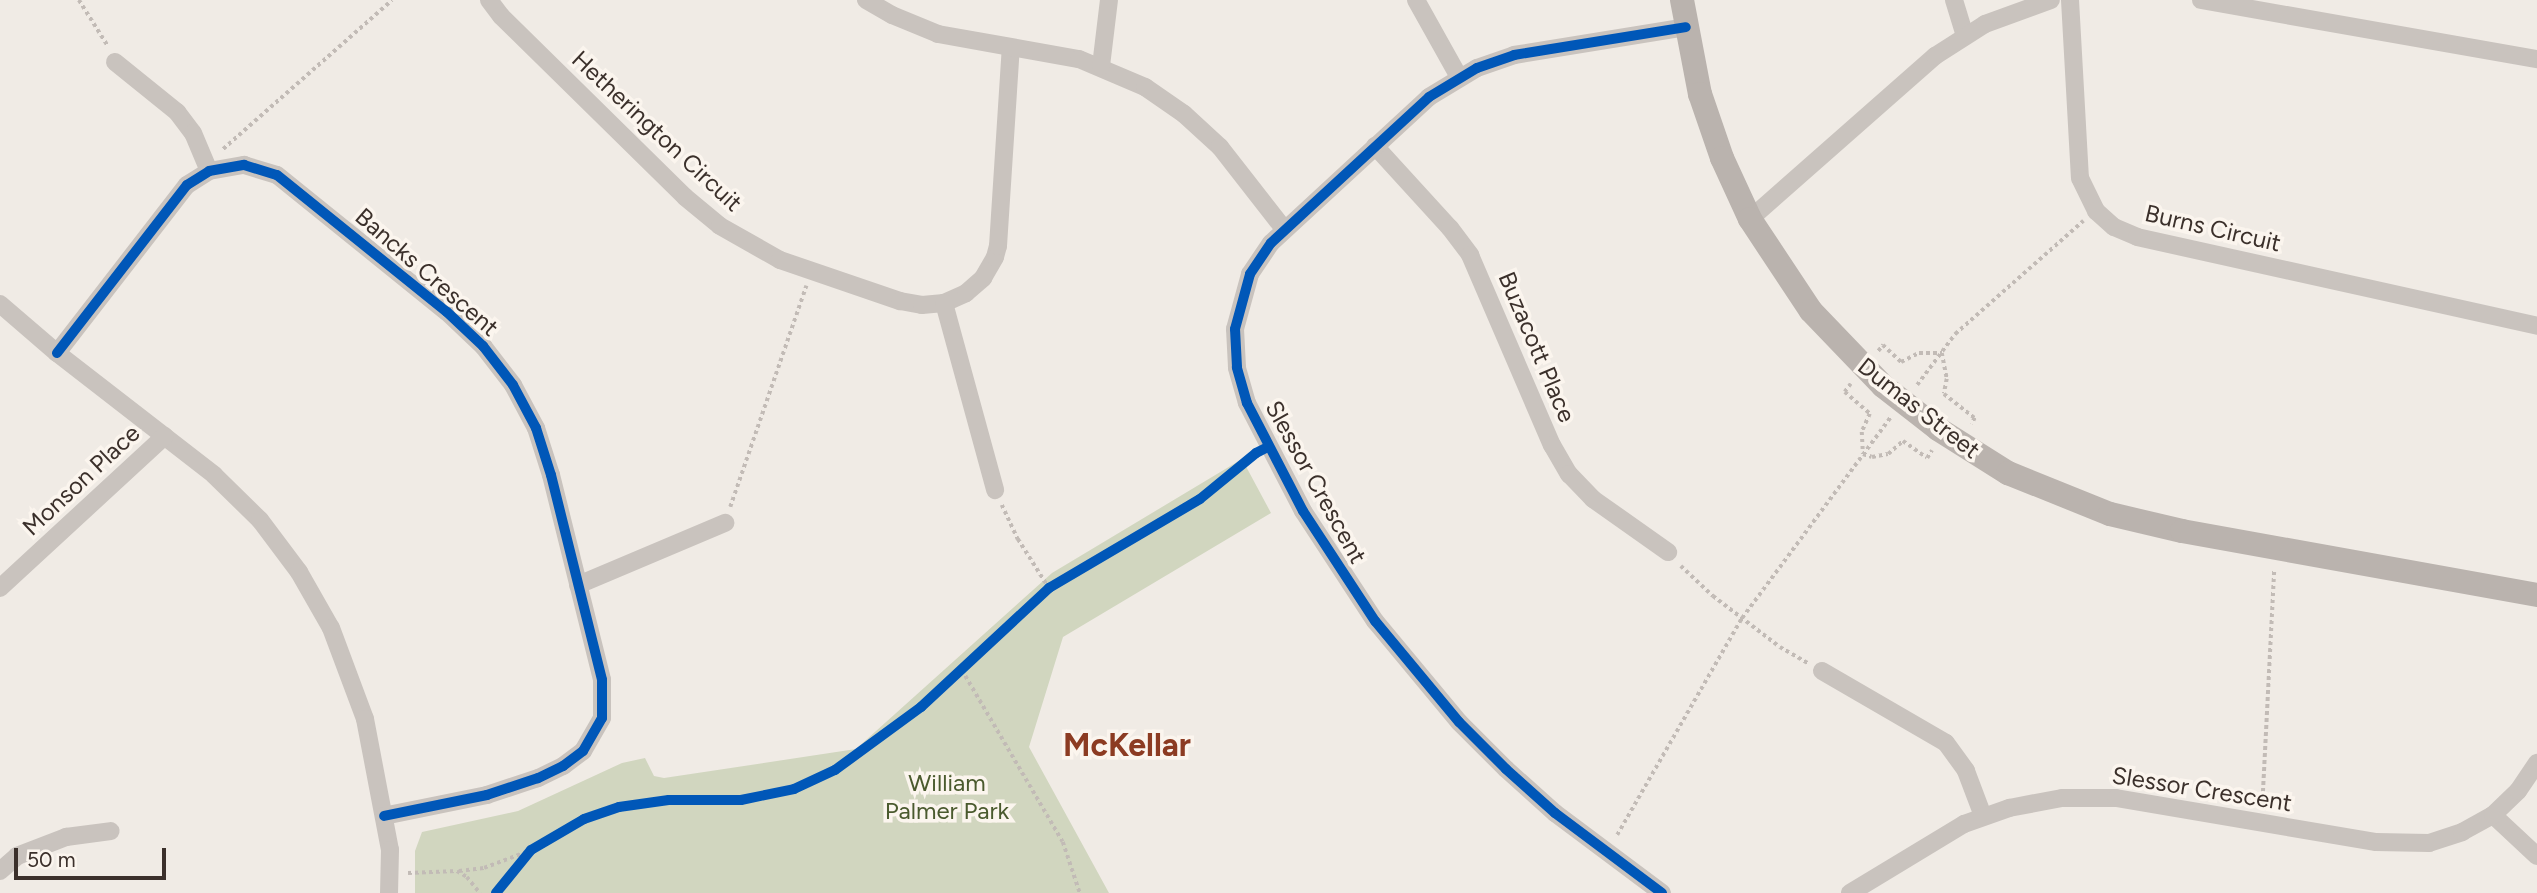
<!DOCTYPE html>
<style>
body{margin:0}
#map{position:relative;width:2537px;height:893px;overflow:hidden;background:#f0ebe5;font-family:Figtree,sans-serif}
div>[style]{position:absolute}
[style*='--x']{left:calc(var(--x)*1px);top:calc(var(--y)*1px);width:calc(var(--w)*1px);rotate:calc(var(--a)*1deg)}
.green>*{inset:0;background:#d1d6bf}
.path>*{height:3.5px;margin-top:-1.75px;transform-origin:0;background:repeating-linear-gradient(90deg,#c2bbb6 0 3.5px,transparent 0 7px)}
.street>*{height:18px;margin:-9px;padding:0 9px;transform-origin:9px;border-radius:9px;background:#c9c3be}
.secondary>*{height:24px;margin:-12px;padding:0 12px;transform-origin:12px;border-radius:12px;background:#bab3ae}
.secondary-bridge>*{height:24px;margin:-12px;padding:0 12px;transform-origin:12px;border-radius:12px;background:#bab3ae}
.cycleway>*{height:10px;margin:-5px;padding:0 5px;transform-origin:5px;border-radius:5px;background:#0057b8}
span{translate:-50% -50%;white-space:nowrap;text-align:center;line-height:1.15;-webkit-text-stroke:7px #fbf5ee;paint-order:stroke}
.street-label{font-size:24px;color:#3b302b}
.park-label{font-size:24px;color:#4a5a2e}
.district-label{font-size:32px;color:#8c3b22;font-weight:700}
.scale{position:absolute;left:14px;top:848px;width:152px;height:32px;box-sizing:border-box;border:4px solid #3b302b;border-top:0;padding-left:9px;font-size:21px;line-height:24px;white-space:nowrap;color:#3b302b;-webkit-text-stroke:5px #fbf5ee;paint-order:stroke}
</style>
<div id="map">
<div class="green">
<div style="clip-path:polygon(1242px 459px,1271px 513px,1063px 637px,1029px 747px,1109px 893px,415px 893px,415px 851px,422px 832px,518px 811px,622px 763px,645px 758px,654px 776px,664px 778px,856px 749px,1052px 573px)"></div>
</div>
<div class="path">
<div style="--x:79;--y:0;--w:54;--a:57.8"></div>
<div style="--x:223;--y:149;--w:225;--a:-41.4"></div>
<div style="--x:1878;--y:351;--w:8;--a:-50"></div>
<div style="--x:1883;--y:345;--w:25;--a:43"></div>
<div style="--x:1901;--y:362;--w:20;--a:-27"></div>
<div style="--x:1919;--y:353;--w:23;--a:0"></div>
<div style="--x:1942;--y:353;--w:26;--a:79"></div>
<div style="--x:1947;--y:379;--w:15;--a:101"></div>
<div style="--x:1944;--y:394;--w:39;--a:38"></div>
<div style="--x:1975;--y:418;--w:7;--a:117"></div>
<div style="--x:1851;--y:384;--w:10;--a:127"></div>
<div style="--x:1845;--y:392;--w:33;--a:41"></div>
<div style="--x:1870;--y:414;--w:20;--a:114"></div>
<div style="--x:1862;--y:432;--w:22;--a:87"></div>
<div style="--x:1863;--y:454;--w:9;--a:18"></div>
<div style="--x:1872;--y:457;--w:16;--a:-11"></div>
<div style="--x:1888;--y:454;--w:20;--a:-41"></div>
<div style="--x:1903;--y:441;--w:29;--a:35"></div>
<div style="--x:1927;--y:458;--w:9;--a:-58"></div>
<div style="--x:1917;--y:385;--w:64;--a:-53.3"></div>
<div style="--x:1955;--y:334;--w:171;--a:-41.4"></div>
<div style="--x:1002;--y:505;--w:38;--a:65"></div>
<div style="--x:1018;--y:539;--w:58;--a:57.7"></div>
<div style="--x:730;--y:507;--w:234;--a:-71"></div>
<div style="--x:1681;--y:566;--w:44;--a:43.2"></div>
<div style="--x:1713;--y:596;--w:84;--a:37.3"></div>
<div style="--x:1780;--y:647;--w:32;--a:30"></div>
<div style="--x:962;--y:670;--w:199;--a:59.6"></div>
<div style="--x:1063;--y:842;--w:54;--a:71.6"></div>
<div style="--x:2262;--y:806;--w:237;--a:-87.1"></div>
<div style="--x:1617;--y:835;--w:250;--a:-60.1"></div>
<div style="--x:1742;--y:618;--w:249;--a:-53.5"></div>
<div style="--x:459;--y:871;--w:25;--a:-7"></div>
<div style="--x:484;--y:868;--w:50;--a:-21"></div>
<div style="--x:408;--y:873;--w:49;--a:-2.3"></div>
<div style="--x:457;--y:871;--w:12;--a:31"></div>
<div style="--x:467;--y:877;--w:21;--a:51"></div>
</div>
<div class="street">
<div style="--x:489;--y:0;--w:20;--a:53"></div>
<div style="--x:501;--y:16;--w:258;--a:44.5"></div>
<div style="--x:685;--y:197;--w:45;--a:39.6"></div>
<div style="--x:720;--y:226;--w:69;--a:29.5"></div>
<div style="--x:780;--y:260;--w:127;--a:18.9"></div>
<div style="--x:900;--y:301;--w:22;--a:10"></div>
<div style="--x:922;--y:305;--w:22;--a:-5"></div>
<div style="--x:944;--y:303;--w:24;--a:-24"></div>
<div style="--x:966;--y:293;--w:23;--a:-41"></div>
<div style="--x:983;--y:278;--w:24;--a:-60"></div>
<div style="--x:995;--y:257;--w:11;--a:-75"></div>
<div style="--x:998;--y:246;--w:199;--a:-86.3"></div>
<div style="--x:866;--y:0;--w:30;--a:30"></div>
<div style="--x:892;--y:15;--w:50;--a:22.4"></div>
<div style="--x:938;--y:34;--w:143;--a:10.1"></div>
<div style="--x:1079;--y:59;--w:72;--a:23"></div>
<div style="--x:1145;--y:87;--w:47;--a:34.7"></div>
<div style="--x:1184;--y:114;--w:49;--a:42.5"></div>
<div style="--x:1220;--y:147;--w:104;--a:52"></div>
<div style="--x:1416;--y:0;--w:88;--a:60.8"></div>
<div style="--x:1954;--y:0;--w:37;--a:73"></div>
<div style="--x:2070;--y:0;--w:178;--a:86.8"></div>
<div style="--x:2080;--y:178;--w:37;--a:64"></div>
<div style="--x:2096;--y:211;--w:24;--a:42"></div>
<div style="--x:2114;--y:227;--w:25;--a:23"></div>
<div style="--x:2137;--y:237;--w:410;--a:12.5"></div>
<div style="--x:2201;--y:0;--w:341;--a:10"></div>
<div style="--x:115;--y:62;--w:80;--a:38.9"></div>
<div style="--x:177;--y:112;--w:26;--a:53"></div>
<div style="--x:193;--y:133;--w:41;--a:67.2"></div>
<div style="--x:1101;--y:66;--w:66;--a:-83.1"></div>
<div style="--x:1375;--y:146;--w:111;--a:47.6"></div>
<div style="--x:1450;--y:228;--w:34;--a:53"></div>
<div style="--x:1470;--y:255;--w:207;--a:66.7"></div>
<div style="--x:1552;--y:445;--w:34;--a:60"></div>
<div style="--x:1569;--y:474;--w:35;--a:46"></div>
<div style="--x:1593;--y:499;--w:92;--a:35.2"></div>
<div style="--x:1750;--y:219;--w:247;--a:-41.4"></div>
<div style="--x:1935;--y:56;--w:59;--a:-32.6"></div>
<div style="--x:1985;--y:24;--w:70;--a:-20"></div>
<div style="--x:944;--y:303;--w:194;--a:74.7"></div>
<div style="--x:0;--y:304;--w:75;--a:40.7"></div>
<div style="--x:57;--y:353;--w:199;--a:37.8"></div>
<div style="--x:214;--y:475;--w:64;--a:44.4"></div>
<div style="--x:260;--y:520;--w:65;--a:53.1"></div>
<div style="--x:299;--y:572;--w:64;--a:60.3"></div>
<div style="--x:331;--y:628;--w:97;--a:69.5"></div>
<div style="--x:365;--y:719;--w:133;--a:79.2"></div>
<div style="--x:390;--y:850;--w:43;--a:91.3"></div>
<div style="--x:57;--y:353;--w:212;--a:-52.3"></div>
<div style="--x:187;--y:185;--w:26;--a:-32"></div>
<div style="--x:209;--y:171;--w:36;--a:-10"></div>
<div style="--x:244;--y:165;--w:34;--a:17"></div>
<div style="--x:277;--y:175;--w:218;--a:38.9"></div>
<div style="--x:447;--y:312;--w:50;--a:43.4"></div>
<div style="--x:483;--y:346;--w:49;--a:52.4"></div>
<div style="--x:513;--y:385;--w:49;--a:61.9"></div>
<div style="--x:536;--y:428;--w:49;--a:72.3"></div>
<div style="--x:551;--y:475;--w:211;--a:76"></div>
<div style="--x:602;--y:680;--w:38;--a:90"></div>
<div style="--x:602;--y:718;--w:38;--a:120"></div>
<div style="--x:583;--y:751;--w:25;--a:143"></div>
<div style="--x:563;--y:766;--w:28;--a:154"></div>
<div style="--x:538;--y:778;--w:54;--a:161.6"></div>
<div style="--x:487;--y:795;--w:105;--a:168.5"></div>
<div style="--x:578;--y:585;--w:160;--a:-22.9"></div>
<div style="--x:0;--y:588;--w:224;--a:-42.7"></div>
<div style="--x:1822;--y:671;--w:143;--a:30.1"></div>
<div style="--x:1946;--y:743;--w:34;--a:54"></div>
<div style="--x:1966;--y:771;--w:48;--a:69.3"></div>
<div style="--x:2493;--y:815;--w:60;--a:43"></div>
<div style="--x:0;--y:871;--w:23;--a:-41"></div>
<div style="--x:17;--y:856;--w:53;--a:-21.2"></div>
<div style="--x:66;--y:837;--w:45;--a:-7.6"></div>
<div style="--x:1662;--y:893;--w:134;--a:-143.2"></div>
<div style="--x:1555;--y:813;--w:66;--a:-138.1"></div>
<div style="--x:1506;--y:769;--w:66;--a:-135"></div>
<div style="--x:1459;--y:722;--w:131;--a:-129.7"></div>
<div style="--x:1375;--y:621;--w:131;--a:-123.2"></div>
<div style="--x:1303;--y:511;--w:122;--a:-117.4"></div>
<div style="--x:1247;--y:403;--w:37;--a:-106"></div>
<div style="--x:1237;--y:367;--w:38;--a:-93"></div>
<div style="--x:1235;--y:329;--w:57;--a:-74.7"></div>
<div style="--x:1250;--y:274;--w:37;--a:-56"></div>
<div style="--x:1271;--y:243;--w:215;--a:-42.7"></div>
<div style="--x:1429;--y:97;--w:56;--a:-31.1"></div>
<div style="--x:1477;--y:68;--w:39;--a:-19"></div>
<div style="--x:1514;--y:55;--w:174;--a:-9.2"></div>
<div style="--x:1850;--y:893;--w:133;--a:-31.2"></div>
<div style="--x:1964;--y:824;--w:48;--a:-19.6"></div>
<div style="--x:2009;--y:808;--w:54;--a:-10.7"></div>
<div style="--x:2062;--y:798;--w:54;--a:0"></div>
<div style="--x:2116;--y:798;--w:264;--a:9.6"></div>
<div style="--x:2376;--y:842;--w:53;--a:1.1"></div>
<div style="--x:2429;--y:843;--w:35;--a:-18"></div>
<div style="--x:2462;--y:832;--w:35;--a:-29"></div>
<div style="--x:2493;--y:815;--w:35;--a:-44"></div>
<div style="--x:2518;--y:791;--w:34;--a:-56"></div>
</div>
<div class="secondary">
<div style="--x:1682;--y:0;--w:96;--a:79.2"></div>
<div style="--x:1700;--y:94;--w:68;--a:71"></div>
<div style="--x:1722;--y:158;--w:67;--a:65.3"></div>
<div style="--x:1750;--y:219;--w:110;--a:56.5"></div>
<div style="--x:1811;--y:311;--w:104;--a:46.2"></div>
<div style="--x:1938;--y:429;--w:83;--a:32.2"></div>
<div style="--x:2008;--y:473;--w:110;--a:21.9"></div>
<div style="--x:2110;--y:514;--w:74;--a:13.3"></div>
<div style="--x:2182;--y:531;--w:361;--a:10.2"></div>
</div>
<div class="secondary-bridge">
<div style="--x:1883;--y:386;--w:70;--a:38"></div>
</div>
<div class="cycleway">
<div style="--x:57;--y:353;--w:212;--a:-52.3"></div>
<div style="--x:187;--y:185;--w:26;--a:-32"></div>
<div style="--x:209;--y:171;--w:36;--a:-10"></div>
<div style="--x:244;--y:165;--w:34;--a:17"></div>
<div style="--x:277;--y:175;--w:218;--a:38.9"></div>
<div style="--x:447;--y:312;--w:50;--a:43.4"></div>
<div style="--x:483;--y:346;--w:49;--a:52.4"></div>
<div style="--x:513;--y:385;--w:49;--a:61.9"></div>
<div style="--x:536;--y:428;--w:49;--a:72.3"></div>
<div style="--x:551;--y:475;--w:211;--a:76"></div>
<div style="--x:602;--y:680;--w:38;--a:90"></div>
<div style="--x:602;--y:718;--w:38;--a:120"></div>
<div style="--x:583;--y:751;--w:25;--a:143"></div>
<div style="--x:563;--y:766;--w:28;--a:154"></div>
<div style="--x:538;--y:778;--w:54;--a:161.6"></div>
<div style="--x:487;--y:795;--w:105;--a:168.5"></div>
<div style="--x:496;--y:893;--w:55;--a:-50.9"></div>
<div style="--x:531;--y:850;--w:61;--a:-30.3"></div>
<div style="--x:584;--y:819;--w:37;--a:-19"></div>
<div style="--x:619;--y:807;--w:50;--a:-8"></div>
<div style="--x:669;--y:800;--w:72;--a:0"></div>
<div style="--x:741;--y:800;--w:54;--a:-11.7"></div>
<div style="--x:794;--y:789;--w:45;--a:-24.9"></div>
<div style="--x:835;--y:770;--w:107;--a:-36.2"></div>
<div style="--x:921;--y:707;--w:175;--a:-42.9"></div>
<div style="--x:1049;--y:588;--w:175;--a:-30.5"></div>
<div style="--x:1200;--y:499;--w:72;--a:-39.4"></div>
<div style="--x:1256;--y:453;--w:13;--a:-27"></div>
<div style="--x:1662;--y:893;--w:134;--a:-143.2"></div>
<div style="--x:1555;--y:813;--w:66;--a:-138.1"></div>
<div style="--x:1506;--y:769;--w:66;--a:-135"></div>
<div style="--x:1459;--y:722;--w:131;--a:-129.7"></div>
<div style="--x:1375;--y:621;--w:131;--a:-123.2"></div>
<div style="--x:1303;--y:511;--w:122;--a:-117.4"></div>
<div style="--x:1247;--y:403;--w:37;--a:-106"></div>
<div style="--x:1237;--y:367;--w:38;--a:-93"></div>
<div style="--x:1235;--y:329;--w:57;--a:-74.7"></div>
<div style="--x:1250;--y:274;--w:37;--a:-56"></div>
<div style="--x:1271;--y:243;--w:215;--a:-42.7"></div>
<div style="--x:1429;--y:97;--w:56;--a:-31.1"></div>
<div style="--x:1477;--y:68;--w:39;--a:-19"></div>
<div style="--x:1514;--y:55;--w:174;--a:-9.2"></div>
</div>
<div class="street-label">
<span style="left:657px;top:131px;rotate:43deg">Hetherington Circuit</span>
<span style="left:2213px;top:228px;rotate:13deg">Burns Circuit</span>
<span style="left:427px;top:272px;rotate:41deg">Bancks Crescent</span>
<span style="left:1537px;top:347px;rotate:67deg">Buzacott Place</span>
<span style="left:1919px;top:408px;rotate:38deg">Dumas Street</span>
<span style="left:81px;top:480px;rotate:-43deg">Monson Place</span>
<span style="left:1316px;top:482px;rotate:61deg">Slessor Crescent</span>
<span style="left:2202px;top:789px;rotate:9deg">Slessor Crescent</span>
</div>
<div class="park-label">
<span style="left:947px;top:797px">William<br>Palmer Park</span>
</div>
<div class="district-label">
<span style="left:1127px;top:745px">McKellar</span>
</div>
<div class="scale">50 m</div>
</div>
